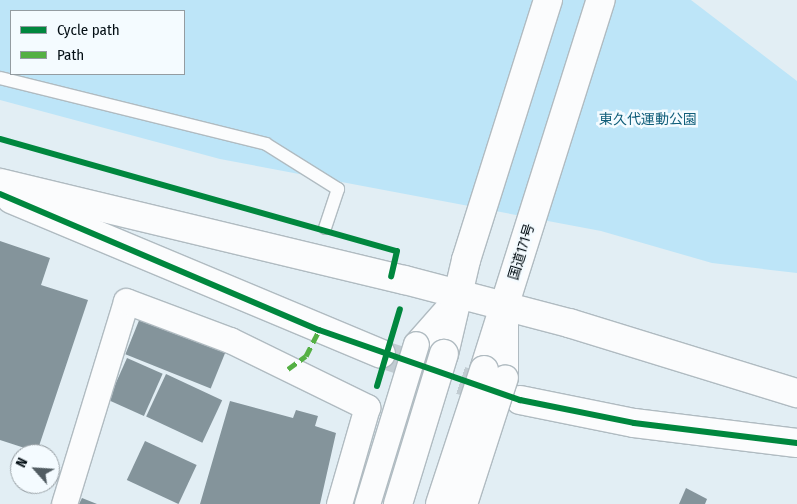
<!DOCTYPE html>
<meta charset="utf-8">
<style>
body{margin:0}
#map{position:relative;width:797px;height:504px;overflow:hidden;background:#e2eef4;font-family:"Fira Sans Condensed","Noto Sans JP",sans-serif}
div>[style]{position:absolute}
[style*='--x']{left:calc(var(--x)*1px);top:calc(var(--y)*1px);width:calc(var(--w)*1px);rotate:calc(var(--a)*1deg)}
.green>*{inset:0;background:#bde5f8}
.building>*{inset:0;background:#84949b;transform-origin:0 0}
.tertiary-tunnel>*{height:28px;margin-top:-14px;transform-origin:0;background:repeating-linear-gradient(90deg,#c1ccd2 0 28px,transparent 0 42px)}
.roads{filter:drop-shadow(1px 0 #b0bbc1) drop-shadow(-1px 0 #b0bbc1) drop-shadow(0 1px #b0bbc1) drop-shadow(0 -1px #b0bbc1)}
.service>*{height:12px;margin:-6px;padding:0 6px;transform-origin:6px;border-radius:6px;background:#fbfcfd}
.minor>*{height:25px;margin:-12.5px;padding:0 12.5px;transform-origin:12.5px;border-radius:12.5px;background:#fbfcfd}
.tertiary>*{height:28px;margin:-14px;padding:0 14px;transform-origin:14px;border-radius:14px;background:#fbfcfd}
.trunk>*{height:28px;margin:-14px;padding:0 14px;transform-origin:14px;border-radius:14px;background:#fbfcfd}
.bridges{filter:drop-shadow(1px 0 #b0bbc1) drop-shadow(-1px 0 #b0bbc1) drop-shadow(0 1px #b0bbc1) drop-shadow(0 -1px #b0bbc1)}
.minor-bridge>*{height:25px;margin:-12.5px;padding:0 12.5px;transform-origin:12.5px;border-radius:12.5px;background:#fbfcfd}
.trunk-bridge>*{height:28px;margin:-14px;padding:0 14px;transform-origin:14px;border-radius:14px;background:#fbfcfd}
.quiet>*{height:5px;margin-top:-2.5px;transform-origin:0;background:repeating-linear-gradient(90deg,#54b044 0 10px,transparent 0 15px)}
.cycleway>*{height:6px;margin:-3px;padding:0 3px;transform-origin:3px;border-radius:3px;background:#00873e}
span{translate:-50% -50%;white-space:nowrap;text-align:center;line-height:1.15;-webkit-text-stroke:5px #f4fbff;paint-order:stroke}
.park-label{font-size:14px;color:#105e7a}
.street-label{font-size:14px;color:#030e14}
.legend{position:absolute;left:10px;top:10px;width:175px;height:65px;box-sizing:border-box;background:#f4fbff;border:1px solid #949ca1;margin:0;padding:6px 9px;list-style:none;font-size:15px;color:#030e14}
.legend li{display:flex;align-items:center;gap:10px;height:25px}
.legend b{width:25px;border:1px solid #949ca1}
.north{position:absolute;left:10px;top:444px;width:50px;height:50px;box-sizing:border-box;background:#f4fbff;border:1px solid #949ca1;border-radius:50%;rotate:296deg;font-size:14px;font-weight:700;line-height:20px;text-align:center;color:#030e14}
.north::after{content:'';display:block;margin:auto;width:18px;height:22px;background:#515c62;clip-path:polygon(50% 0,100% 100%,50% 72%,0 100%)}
</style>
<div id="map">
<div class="green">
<div style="clip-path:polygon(evenodd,0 0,691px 0,797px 81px,797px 273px,712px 263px,601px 231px,220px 159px,0 100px,0 0,11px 11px,184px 11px,184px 74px,11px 74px,11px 11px)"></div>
</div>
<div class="building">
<div style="clip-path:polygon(0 241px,50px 258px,41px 285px,88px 300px,37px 452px,0 440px)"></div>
<div style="left:140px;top:318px;width:92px;height:39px;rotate:22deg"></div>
<div style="left:127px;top:358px;width:39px;height:46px;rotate:24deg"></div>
<div style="left:166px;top:374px;width:62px;height:47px;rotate:25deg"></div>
<div style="clip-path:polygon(230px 401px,293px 418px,296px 410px,318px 416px,315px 426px,336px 433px,320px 504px,200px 504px)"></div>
<div style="left:145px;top:441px;width:57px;height:43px;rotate:25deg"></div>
<div style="clip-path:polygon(686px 488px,707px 499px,705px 504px,679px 504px)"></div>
<div style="clip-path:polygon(82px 498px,97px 504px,79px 504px)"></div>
</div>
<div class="tertiary-tunnel">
<div style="--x:381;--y:354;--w:127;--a:18.3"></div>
</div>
<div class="roads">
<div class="service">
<div style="--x:0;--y:78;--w:274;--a:13.9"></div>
<div style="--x:266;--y:144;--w:85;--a:32"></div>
<div style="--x:338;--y:189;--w:41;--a:108.4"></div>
</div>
<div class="minor">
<div style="--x:505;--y:314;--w:63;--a:90"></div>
<div style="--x:416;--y:344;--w:67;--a:-48.7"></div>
<div style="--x:64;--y:504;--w:212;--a:-73"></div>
<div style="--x:126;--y:301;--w:111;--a:20.6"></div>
<div style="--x:230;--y:340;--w:153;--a:26.1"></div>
<div style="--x:367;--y:407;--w:101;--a:106.1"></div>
</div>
<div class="tertiary">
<div style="--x:0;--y:183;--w:416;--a:13.5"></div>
<div style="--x:405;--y:280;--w:170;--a:14.7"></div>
<div style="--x:569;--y:323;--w:239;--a:17.1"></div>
<div style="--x:11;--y:199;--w:401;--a:22.7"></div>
<div style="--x:520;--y:400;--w:116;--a:11.4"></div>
<div style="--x:634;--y:423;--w:164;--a:7"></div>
</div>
<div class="trunk">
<div style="--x:444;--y:354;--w:97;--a:-76.8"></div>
<div style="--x:466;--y:260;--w:273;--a:-72.5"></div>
<div style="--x:484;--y:370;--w:388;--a:-72.5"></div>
</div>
</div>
<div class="bridges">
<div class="minor-bridge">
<div style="--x:367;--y:504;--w:167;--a:-73"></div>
<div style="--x:464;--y:504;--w:133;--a:-72.1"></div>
</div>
<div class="trunk-bridge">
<div style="--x:398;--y:504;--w:157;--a:-73"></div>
<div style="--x:440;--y:504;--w:141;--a:-71.8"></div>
</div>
</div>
<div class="quiet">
<div style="--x:288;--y:369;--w:22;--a:-36"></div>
<div style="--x:306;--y:356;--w:29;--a:-63"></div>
</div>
<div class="cycleway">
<div style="--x:0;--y:139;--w:412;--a:15.8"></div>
<div style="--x:397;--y:251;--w:26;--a:103"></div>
<div style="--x:0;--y:194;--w:347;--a:23.1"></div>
<div style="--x:319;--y:330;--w:213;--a:19.2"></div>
<div style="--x:520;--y:400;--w:116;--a:11.4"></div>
<div style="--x:634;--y:423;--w:164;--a:7"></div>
<div style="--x:377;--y:386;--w:80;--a:-73.4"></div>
</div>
<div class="park-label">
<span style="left:648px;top:120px">東久代運動公園</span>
</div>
<div class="street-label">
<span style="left:522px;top:252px;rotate:-73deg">国道171号</span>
</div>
<ul class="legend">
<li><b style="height:6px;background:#00873e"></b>Cycle path</li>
<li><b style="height:6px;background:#54b044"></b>Path</li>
</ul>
<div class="north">N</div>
</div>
